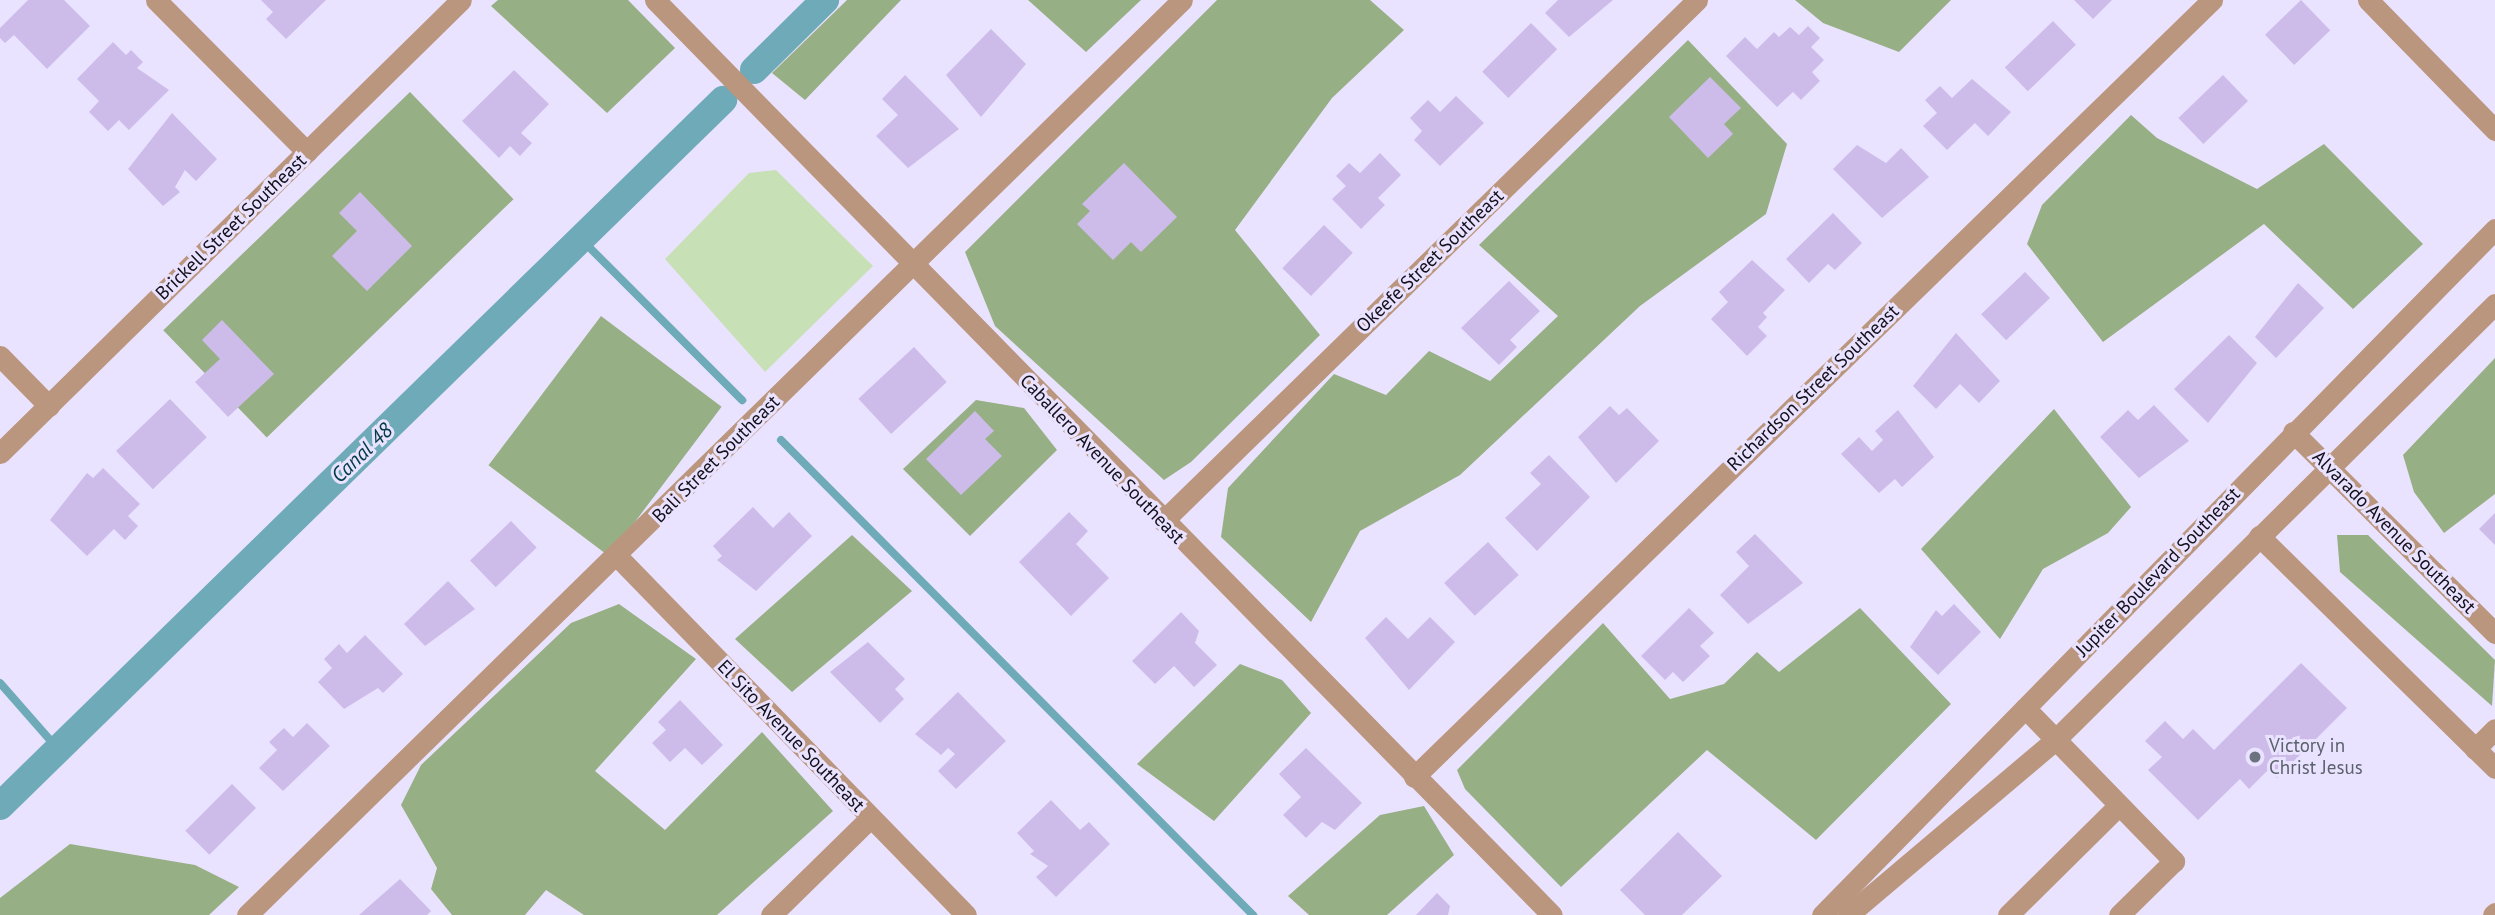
<!DOCTYPE html>
<style>
body{margin:0}
#map{position:relative;width:2495px;height:915px;overflow:hidden;background:#eae3ff;font-family:"PT Sans",sans-serif}
div>[style]{position:absolute}
[style*='--x']{left:calc(var(--x)*1px);top:calc(var(--y)*1px);width:calc(var(--w)*1px);rotate:calc(var(--a)*1deg)}
.green>*{inset:0;background:#c8e0b6}
.forest>*{inset:0;background:#97af84;transform-origin:0 0}
.stream>*{height:8px;margin:-4px;padding:0 4px;transform-origin:4px;border-radius:4px;background:#6eaab8}
.canal>*{height:28px;margin:-14px;padding:0 14px;transform-origin:14px;border-radius:14px;background:#6eaab8}
.building>*{inset:0;background:#cdbcea;transform-origin:0 0}
.minor>*{height:21px;margin:-10.5px;padding:0 10.5px;transform-origin:10.5px;border-radius:10.5px;background:#bb967e}
.dots>*{width:19px;height:19px;translate:-50% -50%;box-sizing:border-box;border:4px solid #eae3ff;border-radius:50%}
span{translate:-50% -50%;white-space:nowrap;text-align:center;line-height:1.15;-webkit-text-stroke:6px #eae3ff;paint-order:stroke}
.street-label{font-size:19px;color:#130f1b}
.worship-label{font-size:19px;color:#5b616d}
.left{translate:0 -50%;text-align:left}
.water-label{font-size:21px;color:#003b46;font-style:italic}
</style>
<div id="map">
<div class="green">
<div style="clip-path:polygon(776px 170px,873px 266px,765px 372px,665px 259px,749px 173px)"></div>
</div>
<div class="forest">
<div style="clip-path:polygon(498px 0,628px 0,675px 48px,607px 113px,491px 6px)"></div>
<div style="clip-path:polygon(847px 0,901px 0,805px 100px,772px 73px)"></div>
<div style="clip-path:polygon(1028px 0,1141px 0,1086px 52px)"></div>
<div style="clip-path:polygon(1217px 0,1370px 0,1404px 30px,1332px 98px,1235px 230px,1320px 335px,1191px 462px,1164px 480px,995px 326px,965px 252px)"></div>
<div style="clip-path:polygon(1795px 0,1951px 0,1899px 52px,1823px 23px)"></div>
<div style="clip-path:polygon(1688px 40px,1787px 144px,1766px 214px,1640px 306px,1460px 475px,1360px 531px,1311px 622px,1221px 537px,1228px 488px,1334px 374px,1386px 395px,1429px 351px,1490px 381px,1558px 316px,1479px 245px)"></div>
<div style="left:410px;top:92px;width:149px;height:343px;rotate:46deg"></div>
<div style="clip-path:polygon(2131px 115px,2157px 138px,2257px 189px,2324px 144px,2423px 244px,2353px 309px,2264px 224px,2103px 342px,2027px 244px,2042px 205px)"></div>
<div style="left:601px;top:316px;width:151px;height:187px;rotate:37deg"></div>
<div style="clip-path:polygon(2495px 358px,2495px 494px,2444px 533px,2414px 492px,2403px 455px)"></div>
<div style="clip-path:polygon(976px 400px,1024px 408px,1057px 450px,970px 536px,903px 469px)"></div>
<div style="clip-path:polygon(2054px 409px,2131px 507px,2108px 533px,2043px 569px,2000px 639px,1921px 549px)"></div>
<div style="clip-path:polygon(852px 535px,912px 591px,792px 692px,735px 639px)"></div>
<div style="clip-path:polygon(2337px 535px,2368px 535px,2495px 660px,2492px 706px,2340px 572px)"></div>
<div style="clip-path:polygon(619px 604px,696px 659px,595px 771px,665px 830px,762px 732px,833px 811px,717px 915px,584px 915px,546px 890px,525px 915px,452px 915px,431px 889px,437px 868px,401px 805px,421px 765px,571px 623px)"></div>
<div style="clip-path:polygon(1860px 608px,1951px 704px,1816px 840px,1707px 750px,1561px 887px,1465px 789px,1457px 770px,1603px 623px,1670px 699px,1724px 684px,1757px 652px,1779px 672px)"></div>
<div style="clip-path:polygon(1240px 664px,1282px 680px,1311px 713px,1214px 821px,1137px 764px)"></div>
<div style="clip-path:polygon(1424px 806px,1454px 855px,1387px 915px,1309px 915px,1288px 896px,1380px 815px)"></div>
<div style="clip-path:polygon(70px 844px,195px 865px,239px 887px,209px 915px,0 915px,0 898px)"></div>
</div>
<div class="stream">
<div style="--x:581;--y:239;--w:228;--a:45"></div>
<div style="--x:781;--y:440;--w:670;--a:45.18"></div>
<div style="--x:0;--y:683;--w:88;--a:48.7"></div>
</div>
<div class="canal">
<div style="--x:754;--y:70;--w:100;--a:-44.6"></div>
<div style="--x:0;--y:806;--w:1011;--a:-44.32"></div>
</div>
<div class="building">
<div style="clip-path:polygon(28px 0,64px 0,90px 26px,47px 69px,14px 35px,5px 43px,0 38px,0 28px)"></div>
<div style="clip-path:polygon(261px 0,326px 0,286px 39px,266px 19px,273px 12px)"></div>
<div style="clip-path:polygon(1558px 0,1613px 0,1569px 37px,1545px 13px)"></div>
<div style="clip-path:polygon(2074px 0,2112px 0,2093px 19px)"></div>
<div style="left:2301px;top:0;width:42px;height:50px;rotate:46deg"></div>
<div style="left:2053px;top:21px;width:33px;height:67px;rotate:46deg"></div>
<div style="left:1531px;top:23px;width:37px;height:69px;rotate:45deg"></div>
<div style="clip-path:polygon(1808px 26px,1820px 38px,1811px 47px,1824px 60px,1812px 72px,1820px 81px,1801px 100px,1793px 92px,1777px 107px,1726px 56px,1745px 37px,1757px 49px,1774px 32px,1779px 37px,1790px 27px,1799px 35px)"></div>
<div style="clip-path:polygon(991px 29px,1026px 64px,981px 117px,946px 75px)"></div>
<div style="clip-path:polygon(113px 42px,126px 55px,131px 50px,143px 62px,137px 68px,169px 90px,129px 130px,119px 120px,108px 131px,89px 112px,99px 101px,77px 79px)"></div>
<div style="clip-path:polygon(514px 70px,549px 104px,521px 133px,532px 143px,520px 156px,510px 146px,499px 158px,462px 121px)"></div>
<div style="clip-path:polygon(905px 75px,959px 129px,908px 168px,876px 136px,898px 115px,882px 99px)"></div>
<div style="left:2223px;top:75px;width:36px;height:62px;rotate:46deg"></div>
<div style="clip-path:polygon(1710px 77px,1741px 108px,1724px 124px,1733px 134px,1708px 158px,1669px 117px)"></div>
<div style="clip-path:polygon(1972px 79px,2011px 112px,1988px 136px,1975px 123px,1947px 150px,1923px 126px,1937px 113px,1925px 100px,1940px 86px,1952px 98px)"></div>
<div style="clip-path:polygon(1456px 96px,1484px 123px,1440px 166px,1414px 140px,1422px 131px,1410px 118px,1428px 100px,1440px 112px)"></div>
<div style="clip-path:polygon(172px 113px,217px 159px,196px 181px,185px 170px,175px 187px,180px 192px,163px 206px,128px 169px)"></div>
<div style="clip-path:polygon(1857px 145px,1886px 163px,1901px 148px,1929px 177px,1882px 218px,1833px 169px)"></div>
<div style="clip-path:polygon(1380px 153px,1401px 175px,1378px 198px,1385px 205px,1361px 229px,1332px 199px,1346px 186px,1336px 176px,1349px 163px,1360px 173px)"></div>
<div style="clip-path:polygon(1124px 163px,1177px 217px,1141px 252px,1131px 242px,1113px 260px,1077px 224px,1090px 211px,1082px 204px)"></div>
<div style="clip-path:polygon(360px 192px,412px 246px,367px 291px,332px 256px,357px 231px,339px 213px)"></div>
<div style="clip-path:polygon(1833px 213px,1862px 243px,1835px 270px,1828px 264px,1809px 283px,1786px 259px)"></div>
<div style="left:1324px;top:225px;width:40px;height:60px;rotate:44deg"></div>
<div style="clip-path:polygon(1752px 260px,1785px 290px,1763px 313px,1767px 317px,1758px 327px,1767px 336px,1747px 356px,1711px 319px,1728px 302px,1719px 292px)"></div>
<div style="left:2025px;top:272px;width:36px;height:61px;rotate:46deg"></div>
<div style="clip-path:polygon(1509px 281px,1540px 311px,1510px 340px,1517px 347px,1499px 365px,1461px 328px)"></div>
<div style="clip-path:polygon(2298px 283px,2324px 308px,2276px 358px,2255px 337px)"></div>
<div style="clip-path:polygon(222px 320px,274px 374px,228px 417px,195px 382px,220px 359px,202px 340px)"></div>
<div style="clip-path:polygon(1956px 333px,2000px 381px,1979px 403px,1960px 384px,1936px 409px,1913px 386px)"></div>
<div style="clip-path:polygon(2229px 335px,2257px 363px,2208px 423px,2174px 389px)"></div>
<div style="left:914px;top:347px;width:48px;height:76px;rotate:47deg"></div>
<div style="left:170px;top:399px;width:53px;height:75px;rotate:46deg"></div>
<div style="clip-path:polygon(2154px 405px,2189px 441px,2139px 478px,2100px 437px,2128px 410px,2138px 420px)"></div>
<div style="clip-path:polygon(1610px 406px,1619px 415px,1627px 408px,1659px 441px,1616px 483px,1578px 437px)"></div>
<div style="clip-path:polygon(1898px 410px,1934px 457px,1902px 487px,1895px 479px,1879px 493px,1841px 454px,1859px 437px,1872px 451px,1883px 440px,1875px 431px)"></div>
<div style="clip-path:polygon(975px 411px,994px 431px,985px 439px,1002px 456px,961px 495px,926px 459px)"></div>
<div style="clip-path:polygon(1549px 455px,1590px 497px,1537px 551px,1505px 518px,1541px 484px,1530px 473px)"></div>
<div style="clip-path:polygon(103px 468px,140px 504px,128px 516px,138px 526px,125px 540px,114px 529px,87px 556px,50px 520px,87px 473px,93px 478px)"></div>
<div style="clip-path:polygon(753px 507px,773px 528px,789px 512px,812px 536px,756px 591px,717px 560px,722px 556px,713px 546px)"></div>
<div style="clip-path:polygon(1069px 512px,1088px 531px,1076px 544px,1109px 578px,1071px 616px,1019px 562px)"></div>
<div style="clip-path:polygon(2495px 513px,2495px 545px,2479px 529px)"></div>
<div style="left:511px;top:521px;width:37px;height:57px;rotate:46deg"></div>
<div style="clip-path:polygon(1755px 534px,1803px 583px,1748px 624px,1720px 595px,1749px 566px,1736px 552px)"></div>
<div style="left:1488px;top:542px;width:45px;height:60px;rotate:47deg"></div>
<div style="clip-path:polygon(448px 581px,475px 609px,425px 646px,404px 624px)"></div>
<div style="clip-path:polygon(1954px 604px,1981px 632px,1938px 675px,1910px 647px,1936px 610px,1942px 616px)"></div>
<div style="clip-path:polygon(1689px 608px,1714px 633px,1700px 646px,1710px 656px,1683px 682px,1673px 672px,1665px 680px,1641px 656px)"></div>
<div style="clip-path:polygon(1181px 612px,1199px 631px,1195px 643px,1217px 665px,1194px 687px,1174px 666px,1155px 684px,1132px 661px)"></div>
<div style="clip-path:polygon(1386px 617px,1408px 639px,1430px 617px,1455px 642px,1409px 690px,1365px 638px)"></div>
<div style="clip-path:polygon(365px 635px,403px 674px,383px 693px,378px 688px,344px 709px,318px 682px,332px 668px,324px 659px,339px 644px,347px 653px)"></div>
<div style="clip-path:polygon(868px 642px,905px 679px,895px 689px,904px 699px,880px 723px,830px 672px)"></div>
<div style="clip-path:polygon(2301px 663px,2347px 708px,2277px 778px,2268px 770px,2249px 789px,2240px 779px,2198px 820px,2148px 770px,2162px 757px,2145px 741px,2165px 721px,2183px 739px,2193px 729px,2214px 750px)"></div>
<div style="clip-path:polygon(958px 692px,1006px 741px,956px 789px,938px 771px,955px 754px,948px 748px,941px 755px,915px 734px)"></div>
<div style="clip-path:polygon(680px 700px,723px 745px,702px 765px,685px 748px,670px 762px,652px 743px,666px 730px,658px 722px)"></div>
<div style="clip-path:polygon(307px 723px,330px 746px,283px 791px,259px 768px,277px 750px,269px 742px,284px 728px,293px 737px)"></div>
<div style="clip-path:polygon(1306px 748px,1362px 803px,1335px 830px,1322px 822px,1306px 838px,1283px 815px,1301px 797px,1279px 774px)"></div>
<div style="left:232px;top:784px;width:34px;height:66px;rotate:45deg"></div>
<div style="clip-path:polygon(1051px 800px,1080px 830px,1089px 822px,1110px 844px,1056px 897px,1036px 877px,1048px 866px,1030px 854px,1034px 851px,1017px 833px)"></div>
<div style="clip-path:polygon(1678px 832px,1722px 876px,1682px 915px,1645px 915px,1620px 890px)"></div>
<div style="clip-path:polygon(400px 879px,431px 911px,427px 915px,359px 915px)"></div>
<div style="clip-path:polygon(1437px 893px,1450px 906px,1448px 915px,1416px 915px)"></div>
</div>
<div class="minor">
<div style="--x:156;--y:0;--w:214;--a:45.2"></div>
<div style="--x:655;--y:0;--w:1281;--a:45.57"></div>
<div style="--x:2368;--y:0;--w:182;--a:45.7"></div>
<div style="--x:0;--y:356;--w:70;--a:45.6"></div>
<div style="--x:2293;--y:432;--w:285;--a:44.9"></div>
<div style="--x:0;--y:453;--w:646;--a:-44.5"></div>
<div style="--x:1163;--y:521;--w:746;--a:-44.29"></div>
<div style="--x:2259;--y:536;--w:331;--a:44.5"></div>
<div style="--x:618;--y:557;--w:499;--a:45.8"></div>
<div style="--x:2025;--y:708;--w:214;--a:45.8"></div>
<div style="--x:2174;--y:861;--w:77;--a:135.5"></div>
<div style="--x:2475;--y:749;--w:28;--a:-45"></div>
<div style="--x:1414;--y:777;--w:1114;--a:-44.24"></div>
<div style="--x:247;--y:915;--w:1308;--a:-44.38"></div>
<div style="--x:771;--y:915;--w:139;--a:-44.4"></div>
<div style="--x:1822;--y:915;--w:961;--a:-45.55"></div>
<div style="--x:1848;--y:915;--w:272;--a:-40.2"></div>
<div style="--x:2056;--y:739;--w:618;--a:-44.74"></div>
<div style="--x:2008;--y:915;--w:156;--a:-44.7"></div>
<div style="--x:2493;--y:915;--w:3;--a:-45"></div>
</div>
<div class="dots">
<div style="left:2255px;top:757px;background:#6b7280"></div>
</div>
<div class="street-label">
<span style="left:231px;top:227px;rotate:-44deg">Brickell Street Southeast</span>
<span style="left:1430px;top:261px;rotate:-44deg">Okeefe Street Southeast</span>
<span style="left:1813px;top:388px;rotate:-44deg">Richardson Street Southeast</span>
<span style="left:716px;top:459px;rotate:-45deg">Bali Street Southeast</span>
<span style="left:1102px;top:459px;rotate:46deg">Caballero Avenue Southeast</span>
<span style="left:2394px;top:532px;rotate:45deg">Alvarado Avenue Southeast</span>
<span style="left:2158px;top:572px;rotate:-46deg">Jupiter Boulevard Southeast</span>
<span style="left:791px;top:736px;rotate:46deg">El Sito Avenue Southeast</span>
</div>
<div class="worship-label">
<span class="left" style="left:2269px;top:757px">Victory in<br>Christ Jesus</span>
</div>
<div class="water-label">
<span style="left:362px;top:453px;rotate:-44deg">Canal 48</span>
</div>
</div>
